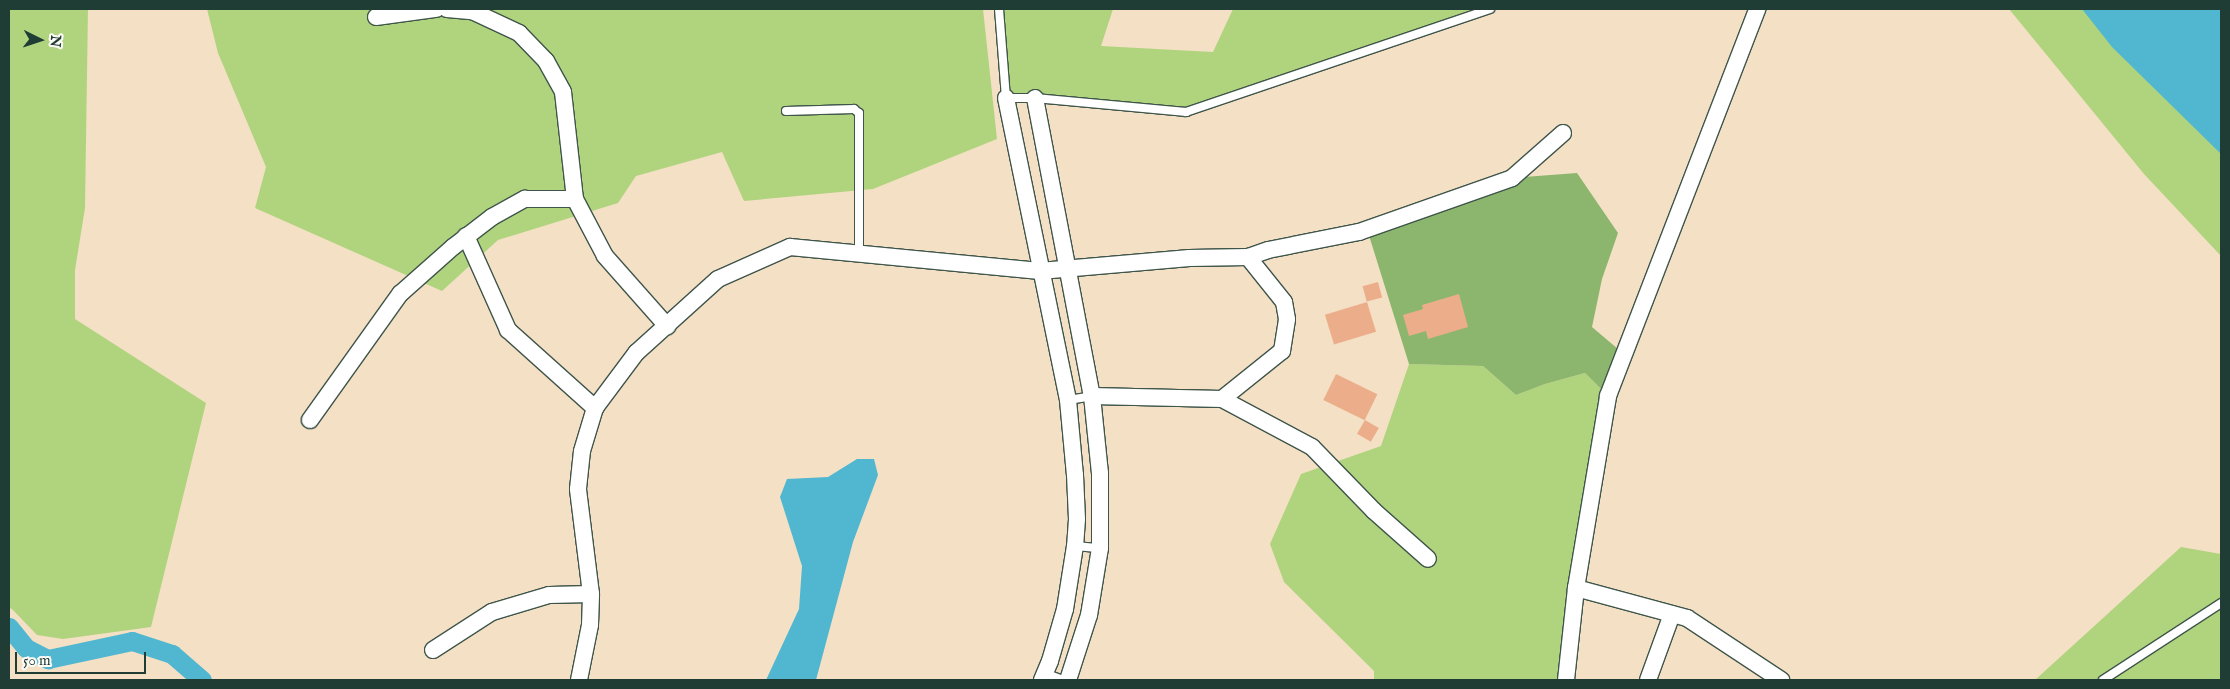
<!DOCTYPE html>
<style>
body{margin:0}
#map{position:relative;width:2230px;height:689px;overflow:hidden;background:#f4e0c5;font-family:"IM FELL English",serif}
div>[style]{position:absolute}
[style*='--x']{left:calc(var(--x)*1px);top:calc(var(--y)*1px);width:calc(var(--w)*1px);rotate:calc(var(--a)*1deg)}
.green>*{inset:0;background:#b0d47e}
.forest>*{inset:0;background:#8cb66d}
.water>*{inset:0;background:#51b7d0}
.canal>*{height:19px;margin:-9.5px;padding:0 9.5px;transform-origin:9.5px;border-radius:9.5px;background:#51b7d0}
.building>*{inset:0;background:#ecae8a;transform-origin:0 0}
.roads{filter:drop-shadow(1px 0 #3f554a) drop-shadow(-1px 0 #3f554a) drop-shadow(0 1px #3f554a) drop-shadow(0 -1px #3f554a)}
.service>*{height:8px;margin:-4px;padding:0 4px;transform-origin:4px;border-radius:4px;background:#fff}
.minor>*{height:16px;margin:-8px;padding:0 8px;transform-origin:8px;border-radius:8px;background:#fff}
span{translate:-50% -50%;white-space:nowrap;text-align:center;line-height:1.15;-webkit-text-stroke:4px #fdfcf7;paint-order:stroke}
.frame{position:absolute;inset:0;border:10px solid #1f3d34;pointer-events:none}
.north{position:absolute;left:15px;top:15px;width:50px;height:50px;-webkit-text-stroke:4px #fdfcf7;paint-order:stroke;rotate:94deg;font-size:14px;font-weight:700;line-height:20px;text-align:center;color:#1f3d34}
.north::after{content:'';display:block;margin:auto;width:18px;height:22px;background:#1f3d34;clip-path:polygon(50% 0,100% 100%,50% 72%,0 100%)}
.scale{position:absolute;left:15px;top:652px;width:131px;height:22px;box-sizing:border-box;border:2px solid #1f3d34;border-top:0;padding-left:6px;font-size:15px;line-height:18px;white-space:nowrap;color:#1f3d34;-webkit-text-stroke:4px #fdfcf7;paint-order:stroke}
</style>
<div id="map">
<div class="green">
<div style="clip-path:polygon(9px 9px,88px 9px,85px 208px,75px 270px,75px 319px,206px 403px,151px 627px,63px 639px,37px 635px,12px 609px,9px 608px)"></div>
<div style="clip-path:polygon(207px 9px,983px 9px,997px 139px,873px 189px,744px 201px,722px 152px,636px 176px,618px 203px,498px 240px,442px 291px,255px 208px,266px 167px,218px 53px)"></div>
<div style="clip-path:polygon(999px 9px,1113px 9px,1101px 46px,1213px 52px,1233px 9px,1490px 9px,1186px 112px,1006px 98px)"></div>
<div style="clip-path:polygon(2009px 9px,2098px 9px,2221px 146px,2221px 256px,2144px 174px)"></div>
<div style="clip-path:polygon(1409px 364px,1483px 366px,1516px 395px,1545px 384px,1585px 373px,1608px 396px,1566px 680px,1374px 680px,1374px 671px,1284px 582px,1270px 544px,1301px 474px,1381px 446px)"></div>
<div style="clip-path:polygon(2181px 547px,2221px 554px,2221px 603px,2103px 680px,2035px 680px)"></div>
<div style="clip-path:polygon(2221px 609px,2221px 680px,2108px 680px)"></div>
</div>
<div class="forest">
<div style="clip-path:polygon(1577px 173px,1618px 233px,1602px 279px,1592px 327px,1625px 355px,1608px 396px,1585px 373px,1545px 384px,1516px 395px,1483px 366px,1409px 364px,1367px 229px,1512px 178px)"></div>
</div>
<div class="water">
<div style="clip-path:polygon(2082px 9px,2221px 9px,2221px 154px,2112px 47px)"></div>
<div style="clip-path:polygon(857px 459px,874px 459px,878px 475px,853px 542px,816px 680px,766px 680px,799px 609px,802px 566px,780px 497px,787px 479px,828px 477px)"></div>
</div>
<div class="canal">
<div style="--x:9;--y:627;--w:27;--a:51"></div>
<div style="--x:26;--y:648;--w:25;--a:27"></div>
<div style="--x:48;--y:659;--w:86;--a:-12.1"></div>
<div style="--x:132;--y:641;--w:42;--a:18"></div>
<div style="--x:172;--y:654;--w:40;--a:41"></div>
</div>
<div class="building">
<div style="left:1378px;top:282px;width:16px;height:16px;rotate:75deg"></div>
<div style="clip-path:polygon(1459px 294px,1468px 327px,1428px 339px,1426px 331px,1409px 336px,1403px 315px,1423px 309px,1422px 305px)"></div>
<div style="left:1367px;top:302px;width:31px;height:44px;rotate:73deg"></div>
<div style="left:1336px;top:374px;width:46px;height:29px;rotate:26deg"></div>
<div style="left:1365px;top:420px;width:16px;height:16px;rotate:30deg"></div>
</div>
<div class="roads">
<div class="service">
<div style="--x:999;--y:9;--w:89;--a:85.5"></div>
<div style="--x:1006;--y:98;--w:29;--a:0"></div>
<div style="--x:1035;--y:98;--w:152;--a:5.3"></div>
<div style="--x:1186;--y:112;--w:321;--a:-18.7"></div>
<div style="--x:786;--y:111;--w:68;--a:-1.7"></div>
<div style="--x:854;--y:109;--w:6;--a:39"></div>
<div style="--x:859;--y:113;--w:141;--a:90"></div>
<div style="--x:1068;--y:400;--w:24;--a:-9"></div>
<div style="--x:1075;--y:546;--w:25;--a:5"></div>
<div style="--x:1044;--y:673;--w:20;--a:20"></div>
<div style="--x:2103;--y:680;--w:141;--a:-33.1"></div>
</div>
<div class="minor">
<div style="--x:447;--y:9;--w:25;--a:5"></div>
<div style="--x:472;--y:11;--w:52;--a:25.1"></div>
<div style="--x:519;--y:33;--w:39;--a:46"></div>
<div style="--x:546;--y:61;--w:35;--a:61"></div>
<div style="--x:563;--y:92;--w:108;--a:83.6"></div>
<div style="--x:575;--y:199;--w:64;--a:62.2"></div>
<div style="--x:605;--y:256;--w:94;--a:48.5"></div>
<div style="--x:376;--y:17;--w:61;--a:-7.6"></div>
<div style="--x:1006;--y:98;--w:308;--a:78.4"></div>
<div style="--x:1068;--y:400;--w:75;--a:84.7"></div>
<div style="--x:1075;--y:475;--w:44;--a:87.4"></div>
<div style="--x:1077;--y:519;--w:27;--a:94"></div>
<div style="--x:1075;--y:546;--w:64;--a:99"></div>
<div style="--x:1065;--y:609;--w:54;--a:106.1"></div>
<div style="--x:1050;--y:661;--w:21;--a:113"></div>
<div style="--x:1035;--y:98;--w:303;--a:79.2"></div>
<div style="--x:1092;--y:396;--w:77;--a:84.1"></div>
<div style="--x:1100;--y:473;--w:75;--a:90"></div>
<div style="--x:1100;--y:548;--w:68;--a:99.3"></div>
<div style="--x:1089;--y:615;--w:68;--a:107.9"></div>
<div style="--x:466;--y:236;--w:103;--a:65.9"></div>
<div style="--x:508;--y:330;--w:117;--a:41.9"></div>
<div style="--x:1092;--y:396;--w:130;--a:1.3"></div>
<div style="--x:1222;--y:399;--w:77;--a:-38.7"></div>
<div style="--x:1282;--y:351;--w:32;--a:-81"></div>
<div style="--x:1287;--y:319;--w:17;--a:-100"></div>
<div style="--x:1284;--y:302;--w:58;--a:-128.7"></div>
<div style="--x:1222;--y:399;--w:102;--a:28.1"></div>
<div style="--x:1312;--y:447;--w:89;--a:45.9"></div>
<div style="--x:1374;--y:511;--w:72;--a:41.6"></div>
<div style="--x:310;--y:420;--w:155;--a:-54.5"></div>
<div style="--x:400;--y:294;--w:71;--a:-41.6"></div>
<div style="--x:453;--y:247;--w:49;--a:-37.6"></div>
<div style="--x:492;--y:217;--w:38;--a:-29"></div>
<div style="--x:525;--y:199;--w:50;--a:0"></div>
<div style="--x:1576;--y:588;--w:115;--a:15.1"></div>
<div style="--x:1687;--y:618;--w:113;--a:33.4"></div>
<div style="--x:433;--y:650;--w:70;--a:-32.8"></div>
<div style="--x:492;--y:612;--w:59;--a:-16.6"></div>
<div style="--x:549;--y:595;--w:42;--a:-1.4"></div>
<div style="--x:579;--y:680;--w:56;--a:-78.7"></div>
<div style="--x:590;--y:625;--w:31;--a:-88"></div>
<div style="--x:591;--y:594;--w:106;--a:-97.1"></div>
<div style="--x:578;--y:489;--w:38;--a:-84"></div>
<div style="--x:582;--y:451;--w:45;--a:-73.2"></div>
<div style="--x:595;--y:408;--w:69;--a:-53.3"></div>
<div style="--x:636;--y:353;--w:110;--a:-42.1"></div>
<div style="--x:718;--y:279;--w:79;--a:-24"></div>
<div style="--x:790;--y:247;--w:251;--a:5.5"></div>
<div style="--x:1040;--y:271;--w:150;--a:-5"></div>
<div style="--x:1189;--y:258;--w:59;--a:-1"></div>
<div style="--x:1248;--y:257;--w:21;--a:-19"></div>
<div style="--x:1268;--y:250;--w:93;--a:-11.2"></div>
<div style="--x:1359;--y:232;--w:162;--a:-19.4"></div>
<div style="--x:1512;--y:178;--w:68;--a:-41.4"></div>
<div style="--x:1566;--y:680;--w:93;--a:-83.8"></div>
<div style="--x:1576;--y:588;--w:195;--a:-80.5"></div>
<div style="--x:1608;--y:396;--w:415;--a:-68.9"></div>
<div style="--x:1648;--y:680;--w:70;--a:-70"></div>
</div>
</div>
<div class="frame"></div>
<div class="north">N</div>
<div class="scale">50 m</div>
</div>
